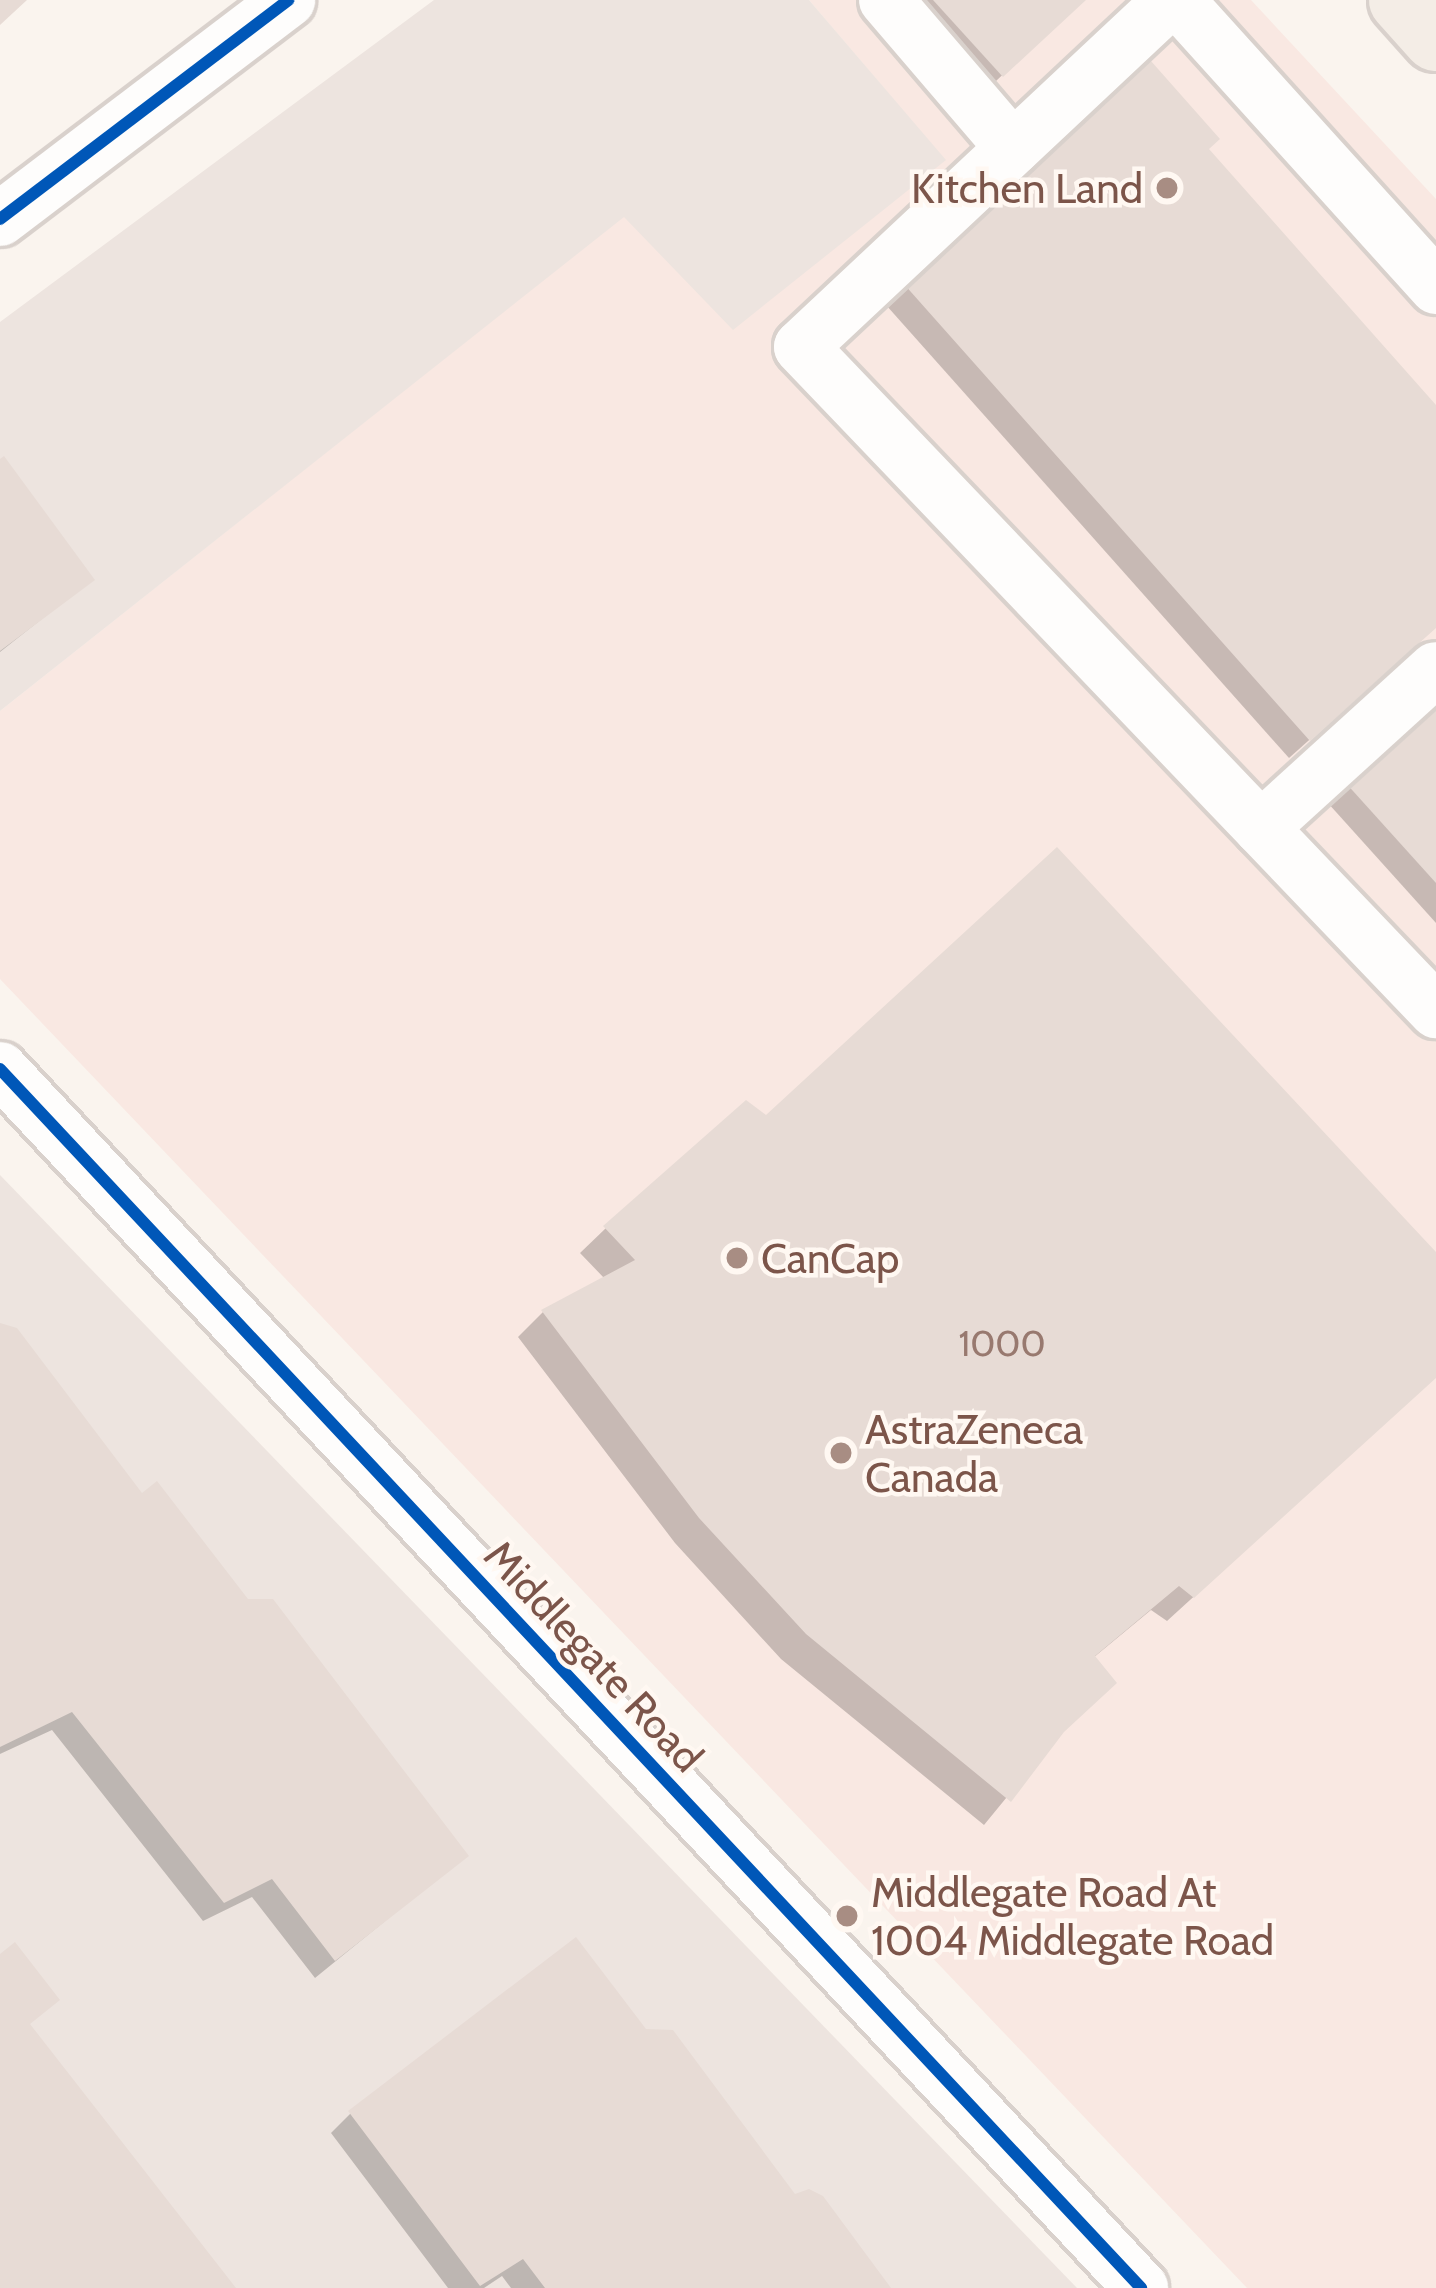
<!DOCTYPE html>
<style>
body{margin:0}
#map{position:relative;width:1436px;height:2288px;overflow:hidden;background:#faf4ee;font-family:Cabin,sans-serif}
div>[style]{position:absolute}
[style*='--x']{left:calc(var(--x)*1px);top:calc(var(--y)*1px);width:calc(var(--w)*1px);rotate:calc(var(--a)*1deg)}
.commercial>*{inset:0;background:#f9e8e2}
.industrial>*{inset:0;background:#ede4df}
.shadow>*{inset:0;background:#0003}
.building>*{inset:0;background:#e7dbd5}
.roads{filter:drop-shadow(3px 0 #d9d1cc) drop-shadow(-3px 0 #d9d1cc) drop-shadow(0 3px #d9d1cc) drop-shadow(0 -3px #d9d1cc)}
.minor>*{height:54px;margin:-27px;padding:0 27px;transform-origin:27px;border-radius:27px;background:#fefdfc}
.major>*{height:66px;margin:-33px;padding:0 33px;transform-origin:33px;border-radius:33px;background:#f4ede6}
.cycleway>*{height:12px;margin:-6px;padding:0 6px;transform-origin:6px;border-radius:6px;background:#0057b8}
.dots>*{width:33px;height:33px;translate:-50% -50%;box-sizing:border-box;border:6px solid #fff8f2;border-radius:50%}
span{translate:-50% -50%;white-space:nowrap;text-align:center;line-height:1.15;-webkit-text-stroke:9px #fff8f2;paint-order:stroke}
.number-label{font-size:36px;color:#98796f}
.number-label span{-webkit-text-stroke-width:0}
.poi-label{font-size:42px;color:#7c554a}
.right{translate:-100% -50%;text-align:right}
.left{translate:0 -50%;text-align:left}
.street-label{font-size:42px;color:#7c554a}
</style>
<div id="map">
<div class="commercial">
<div style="clip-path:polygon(809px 0,1251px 0,1436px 199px,1436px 2288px,1247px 2288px,0 979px,0 711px,624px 216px,945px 160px)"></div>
</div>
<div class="industrial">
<div style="clip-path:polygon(434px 0,809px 0,946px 160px,733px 330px,624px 217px,0 711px,0 322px)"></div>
<div style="clip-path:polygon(0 1175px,1077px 2288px,0 2288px)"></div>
</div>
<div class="shadow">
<div style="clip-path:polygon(896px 0,1083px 0,982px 94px)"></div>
<div style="clip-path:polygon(1205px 150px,1436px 409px,1436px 627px,1289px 758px,878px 296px)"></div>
<div style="clip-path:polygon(0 462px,91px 580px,0 652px)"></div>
<div style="clip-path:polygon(1436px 703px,1436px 923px,1327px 802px)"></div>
<div style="clip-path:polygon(766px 1119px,1436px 1256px,1436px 1376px,1167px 1621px,1151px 1610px,1093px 1658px,1057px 1736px,984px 1825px,781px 1659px,675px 1543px,518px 1337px,543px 1312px,605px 1279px,580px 1253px,606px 1228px)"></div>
<div style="clip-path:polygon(0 1331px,141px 1497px,247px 1602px,266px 1599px,465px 1856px,315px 1978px,252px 1897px,203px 1921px,52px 1730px,0 1754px)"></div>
<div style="clip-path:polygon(645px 2032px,794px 2197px,888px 2288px,511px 2288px,502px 2276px,484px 2288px,448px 2288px,331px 2133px,350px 2114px)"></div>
</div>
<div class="building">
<div style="clip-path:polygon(0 0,27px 0,0 25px)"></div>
<div style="clip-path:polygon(933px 0,1086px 0,1003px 77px)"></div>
<div style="clip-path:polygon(1143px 52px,1220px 139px,1209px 149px,1436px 405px,1436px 628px,1310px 741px,895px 274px)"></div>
<div style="clip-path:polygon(4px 456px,95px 580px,0 651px,0 459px)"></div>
<div style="clip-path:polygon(1436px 699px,1436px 883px,1344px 781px)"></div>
<div style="clip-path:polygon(1057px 847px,1436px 1252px,1436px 1378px,1194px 1598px,1179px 1586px,1095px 1656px,1117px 1683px,1064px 1732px,1011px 1802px,806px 1634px,699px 1518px,541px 1310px,635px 1260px,603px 1226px,746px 1100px,766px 1115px)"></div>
<div style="clip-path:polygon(0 1323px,17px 1328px,142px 1493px,157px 1481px,248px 1599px,273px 1599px,469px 1856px,335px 1961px,272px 1879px,224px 1903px,72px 1712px,0 1747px)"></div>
<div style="clip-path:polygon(576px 1937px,646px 2029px,673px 2030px,795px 2194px,809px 2189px,823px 2196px,891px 2288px,545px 2288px,523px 2259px,480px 2286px,348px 2111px)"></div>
<div style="clip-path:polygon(15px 1942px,60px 2000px,30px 2024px,236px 2288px,0 2288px,0 1954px)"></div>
</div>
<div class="roads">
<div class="minor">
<div style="--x:886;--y:0;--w:195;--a:49.4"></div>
<div style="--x:1171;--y:0;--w:507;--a:136.84"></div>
<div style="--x:801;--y:347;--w:919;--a:46.28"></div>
<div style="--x:1177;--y:0;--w:387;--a:47.9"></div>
<div style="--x:0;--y:219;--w:362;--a:-37.2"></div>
<div style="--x:1261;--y:828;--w:236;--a:-42.3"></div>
<div style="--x:0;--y:1069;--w:1670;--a:46.89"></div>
</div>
<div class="major">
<div style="--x:1402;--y:0;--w:51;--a:48.2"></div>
</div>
</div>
<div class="cycleway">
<div style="--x:0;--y:219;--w:362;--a:-37.2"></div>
<div style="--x:0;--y:1069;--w:1670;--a:46.89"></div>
</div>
<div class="dots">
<div style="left:1167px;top:188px;background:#a88d83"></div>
<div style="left:737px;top:1258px;background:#a88d83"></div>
<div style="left:841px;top:1453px;background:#a88d83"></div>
<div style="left:847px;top:1916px;background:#a88d83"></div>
</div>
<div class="number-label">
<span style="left:1002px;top:1344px">1000</span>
</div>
<div class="poi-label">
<span class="right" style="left:1143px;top:188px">Kitchen Land</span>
<span class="left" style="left:761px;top:1258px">CanCap</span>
<span class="left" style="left:865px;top:1453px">AstraZeneca<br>Canada</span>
<span class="left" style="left:871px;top:1916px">Middlegate Road At<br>1004 Middlegate Road</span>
</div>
<div class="street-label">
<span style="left:594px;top:1656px;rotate:47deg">Middlegate Road</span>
</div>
</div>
